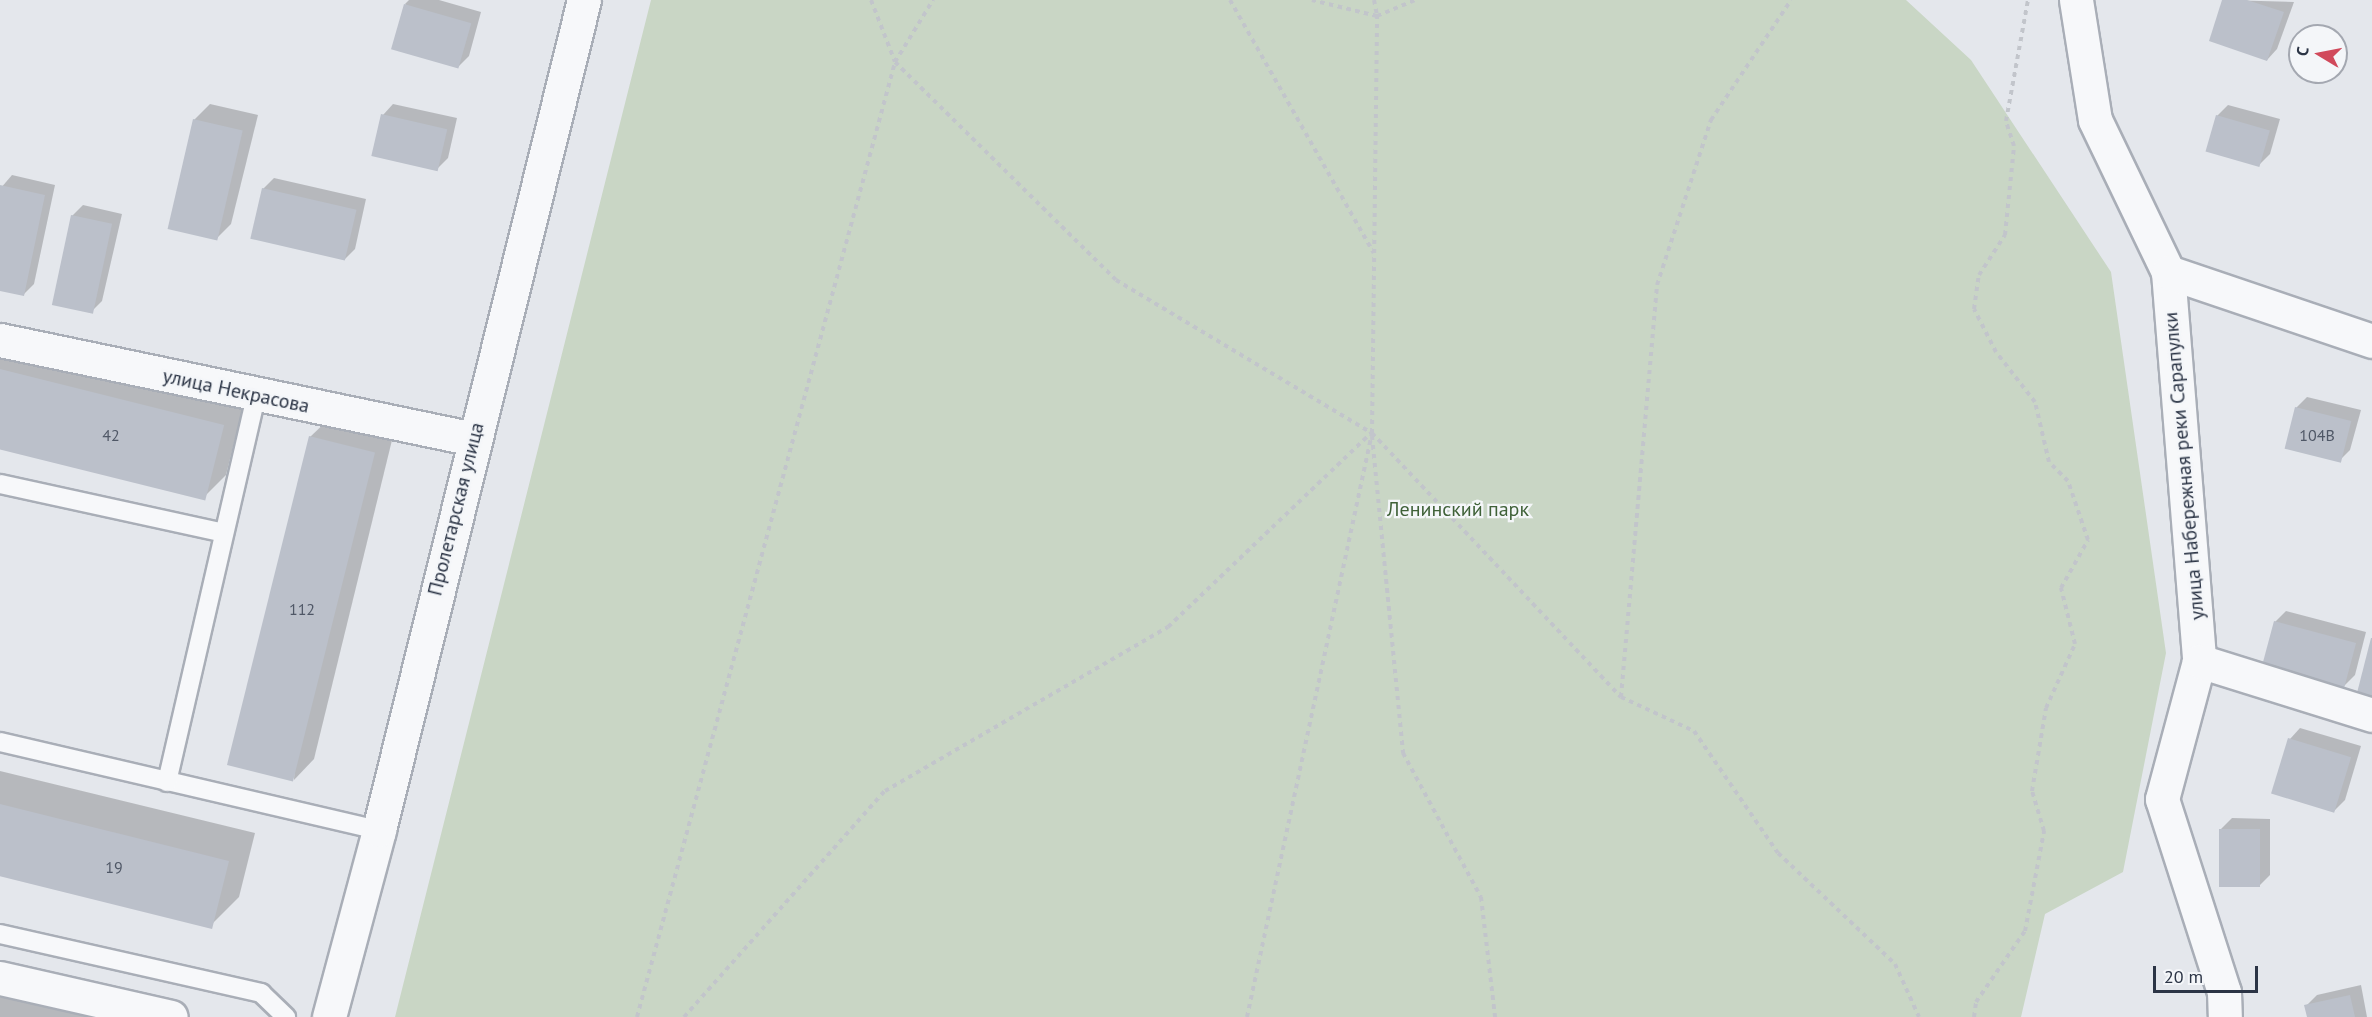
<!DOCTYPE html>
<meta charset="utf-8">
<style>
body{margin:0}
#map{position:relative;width:2372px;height:1017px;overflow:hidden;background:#e4e7ec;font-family:"PT Sans",sans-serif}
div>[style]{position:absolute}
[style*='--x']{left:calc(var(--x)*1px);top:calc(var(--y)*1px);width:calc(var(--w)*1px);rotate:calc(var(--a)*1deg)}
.green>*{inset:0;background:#c9d6c5}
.shadow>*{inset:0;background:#0003}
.building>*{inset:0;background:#bbc0ca;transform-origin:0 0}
.path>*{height:4px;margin-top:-2px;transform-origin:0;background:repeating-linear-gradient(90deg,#c2c5cb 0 4.5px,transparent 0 9px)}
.roads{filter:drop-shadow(2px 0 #a9aeb7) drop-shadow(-2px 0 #a9aeb7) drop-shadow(0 2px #a9aeb7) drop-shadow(0 -2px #a9aeb7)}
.lane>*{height:18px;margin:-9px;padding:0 9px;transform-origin:9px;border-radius:9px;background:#f7f8fa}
.street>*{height:33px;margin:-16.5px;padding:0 16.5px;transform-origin:16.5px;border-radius:16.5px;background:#f7f8fa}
span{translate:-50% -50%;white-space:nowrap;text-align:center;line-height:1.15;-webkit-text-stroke:4.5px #f4f6f9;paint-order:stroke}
.number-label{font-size:16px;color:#4f5766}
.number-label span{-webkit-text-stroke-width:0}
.street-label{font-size:20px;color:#2b3445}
.park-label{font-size:20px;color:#3f6138}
.north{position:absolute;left:2288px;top:24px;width:60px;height:60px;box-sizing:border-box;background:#f4f6f9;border:2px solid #a4a8b1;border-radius:50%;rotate:280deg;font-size:16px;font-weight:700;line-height:24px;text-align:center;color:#2b3445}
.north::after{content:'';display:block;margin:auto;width:21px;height:27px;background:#d1495b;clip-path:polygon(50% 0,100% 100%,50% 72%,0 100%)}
.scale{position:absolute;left:2153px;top:966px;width:105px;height:27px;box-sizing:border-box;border:3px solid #2b3445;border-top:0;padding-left:8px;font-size:18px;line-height:21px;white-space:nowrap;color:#2b3445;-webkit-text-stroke:4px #f4f6f9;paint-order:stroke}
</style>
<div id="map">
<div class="green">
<div style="clip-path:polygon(651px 0,1906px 0,1971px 60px,2111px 272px,2166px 653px,2123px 872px,2045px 914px,2021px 1017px,395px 1017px)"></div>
</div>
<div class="shadow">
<div style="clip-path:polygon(409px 0,439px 0,481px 12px,469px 56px,458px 67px,405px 4px)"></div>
<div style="clip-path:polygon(2224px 0,2294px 2px,2277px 49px,2267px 60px)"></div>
<div style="clip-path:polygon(210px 104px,258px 115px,231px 224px,215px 240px,194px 120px)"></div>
<div style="clip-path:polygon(393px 104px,457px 118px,448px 158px,437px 169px,383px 115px)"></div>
<div style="clip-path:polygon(2228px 105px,2280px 119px,2270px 154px,2259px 165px,2217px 116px)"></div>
<div style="clip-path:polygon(12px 175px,55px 185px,34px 284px,23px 295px,0 290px,0 189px)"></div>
<div style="clip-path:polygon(274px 178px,366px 199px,355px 249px,344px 260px,263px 189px)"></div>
<div style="clip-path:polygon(83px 205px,122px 214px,102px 301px,91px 312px,72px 216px)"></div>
<div style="clip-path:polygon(0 344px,244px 403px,226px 475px,206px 495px,0 445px)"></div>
<div style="clip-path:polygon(2307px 397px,2361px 410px,2350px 450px,2339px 461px,2296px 408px)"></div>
<div style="clip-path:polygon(331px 417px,394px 432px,314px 759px,294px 780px,310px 437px)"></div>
<div style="clip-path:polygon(2286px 611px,2366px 632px,2355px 675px,2344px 686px,2275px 622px)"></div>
<div style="clip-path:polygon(2300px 728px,2361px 746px,2345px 800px,2334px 811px,2290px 739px)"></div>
<div style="clip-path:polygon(0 771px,255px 833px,239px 897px,212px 924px,0 872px)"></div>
<div style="clip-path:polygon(2232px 818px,2270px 819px,2270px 875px,2259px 886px,2221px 829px)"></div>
<div style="clip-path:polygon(2361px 985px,2367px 1017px,2308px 1017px,2306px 1006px,2317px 995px)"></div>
<div style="clip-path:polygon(6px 992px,110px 1017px,0 1017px,0 998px)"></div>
</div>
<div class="building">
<div style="clip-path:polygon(2222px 0,2247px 0,2284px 12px,2267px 61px,2209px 41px)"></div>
<div style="left:404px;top:4px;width:70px;height:47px;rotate:16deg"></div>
<div style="left:381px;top:114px;width:68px;height:43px;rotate:13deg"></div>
<div style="left:2216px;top:115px;width:56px;height:38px;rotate:16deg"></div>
<div style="left:193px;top:119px;width:51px;height:113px;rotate:13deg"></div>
<div style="clip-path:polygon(0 185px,45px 195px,24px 296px,0 291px)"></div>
<div style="left:262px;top:188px;width:97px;height:52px;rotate:13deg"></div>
<div style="left:71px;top:215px;width:42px;height:92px;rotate:12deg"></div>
<div style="left:0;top:369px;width:231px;height:78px;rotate:14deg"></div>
<div style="left:2295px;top:407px;width:58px;height:43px;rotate:14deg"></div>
<div style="left:309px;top:436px;width:68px;height:339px;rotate:14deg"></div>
<div style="left:2274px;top:621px;width:85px;height:47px;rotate:15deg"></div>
<div style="clip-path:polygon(2371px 638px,2372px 638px,2372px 697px,2357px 693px)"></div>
<div style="left:2288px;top:738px;width:66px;height:58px;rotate:17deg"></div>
<div style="left:0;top:804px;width:236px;height:70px;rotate:14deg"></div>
<div style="left:2219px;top:829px;width:41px;height:58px"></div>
<div style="clip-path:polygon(2350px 995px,2355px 1017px,2307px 1017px,2304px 1005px)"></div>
</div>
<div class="path">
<div style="--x:871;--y:0;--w:66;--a:68.8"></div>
<div style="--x:895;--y:62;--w:310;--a:44.6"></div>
<div style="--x:1116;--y:280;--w:298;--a:30.9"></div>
<div style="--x:1372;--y:433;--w:363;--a:46.7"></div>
<div style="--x:1621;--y:697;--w:81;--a:25"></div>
<div style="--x:1694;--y:731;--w:148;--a:55.5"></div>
<div style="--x:1778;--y:853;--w:161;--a:43.5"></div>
<div style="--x:1895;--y:964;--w:58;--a:65.6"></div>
<div style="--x:1230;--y:0;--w:291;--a:60.4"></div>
<div style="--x:1374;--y:0;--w:16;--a:79"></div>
<div style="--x:1377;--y:16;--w:41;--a:-22.8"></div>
<div style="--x:1372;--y:436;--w:319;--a:84.4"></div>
<div style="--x:1403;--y:753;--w:164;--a:61.6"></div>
<div style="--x:1481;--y:897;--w:121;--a:83.3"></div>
<div style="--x:1621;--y:697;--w:414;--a:-85"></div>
<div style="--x:1657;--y:285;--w:174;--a:-71.9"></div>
<div style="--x:1711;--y:120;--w:144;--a:-56.3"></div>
<div style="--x:637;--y:1017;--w:989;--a:-74.88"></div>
<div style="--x:895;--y:62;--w:73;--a:-58.5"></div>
<div style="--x:684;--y:1017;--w:302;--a:-48.4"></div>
<div style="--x:885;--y:791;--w:327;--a:-30.1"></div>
<div style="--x:1168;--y:627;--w:281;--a:-43.7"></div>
<div style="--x:1247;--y:1017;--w:597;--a:-77.92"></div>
<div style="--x:1372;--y:433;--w:417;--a:-89.3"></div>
<div style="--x:1377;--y:16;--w:67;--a:-166.2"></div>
<div style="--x:1974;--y:1017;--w:15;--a:-82"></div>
<div style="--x:1976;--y:1002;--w:86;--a:-55.4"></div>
<div style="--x:2025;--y:931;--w:102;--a:-79.2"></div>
<div style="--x:2044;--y:831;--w:42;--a:-106.7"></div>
<div style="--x:2032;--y:791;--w:84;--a:-80.4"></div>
<div style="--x:2046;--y:708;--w:70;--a:-65.6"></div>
<div style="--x:2075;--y:644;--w:58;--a:-104"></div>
<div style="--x:2061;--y:588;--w:55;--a:-60.6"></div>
<div style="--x:2088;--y:540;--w:62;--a:-108.7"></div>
<div style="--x:2068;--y:481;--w:27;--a:-135"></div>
<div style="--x:2049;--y:462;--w:62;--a:-103.1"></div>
<div style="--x:2035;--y:402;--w:63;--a:-128"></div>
<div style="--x:1996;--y:352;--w:48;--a:-117.1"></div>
<div style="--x:1974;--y:309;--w:34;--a:-82"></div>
<div style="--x:1979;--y:275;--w:48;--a:-57"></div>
<div style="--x:2005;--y:235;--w:89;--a:-84.2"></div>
<div style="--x:2014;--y:146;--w:26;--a:-108"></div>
<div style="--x:2006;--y:121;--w:123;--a:-79.7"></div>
</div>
<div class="roads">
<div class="lane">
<div style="--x:0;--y:484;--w:229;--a:12.3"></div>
<div style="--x:0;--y:742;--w:389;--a:13.1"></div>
<div style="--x:167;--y:782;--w:396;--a:-77"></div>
<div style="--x:0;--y:934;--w:268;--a:12.7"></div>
<div style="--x:261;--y:993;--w:35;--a:44"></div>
</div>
<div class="street">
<div style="--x:2076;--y:0;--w:121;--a:81"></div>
<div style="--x:2095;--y:120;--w:169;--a:64.3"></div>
<div style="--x:2168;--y:272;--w:390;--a:85.4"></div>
<div style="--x:2199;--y:661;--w:143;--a:105"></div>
<div style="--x:2162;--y:799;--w:203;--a:72.2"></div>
<div style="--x:2224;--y:992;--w:25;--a:88"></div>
<div style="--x:2168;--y:272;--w:215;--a:18.7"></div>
<div style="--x:0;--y:340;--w:483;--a:11.8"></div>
<div style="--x:2199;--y:661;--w:181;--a:17.3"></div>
<div style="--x:0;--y:978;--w:175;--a:12.8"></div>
<div style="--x:329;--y:1017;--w:194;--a:-75"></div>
<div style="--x:379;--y:830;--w:855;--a:-76.13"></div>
</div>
</div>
<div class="number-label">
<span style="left:111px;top:435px">42</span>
<span style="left:2317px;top:435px">104В</span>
<span style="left:302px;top:609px">112</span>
<span style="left:114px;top:867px">19</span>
</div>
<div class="street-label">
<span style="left:236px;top:391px;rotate:12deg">улица Некрасова</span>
<span style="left:2184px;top:466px;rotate:-95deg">улица Набережная реки Сарапулки</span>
<span style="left:456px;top:509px;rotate:-76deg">Пролетарская улица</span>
</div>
<div class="park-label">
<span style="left:1458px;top:509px">Ленинский парк</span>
</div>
<div class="north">С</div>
<div class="scale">20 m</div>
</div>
